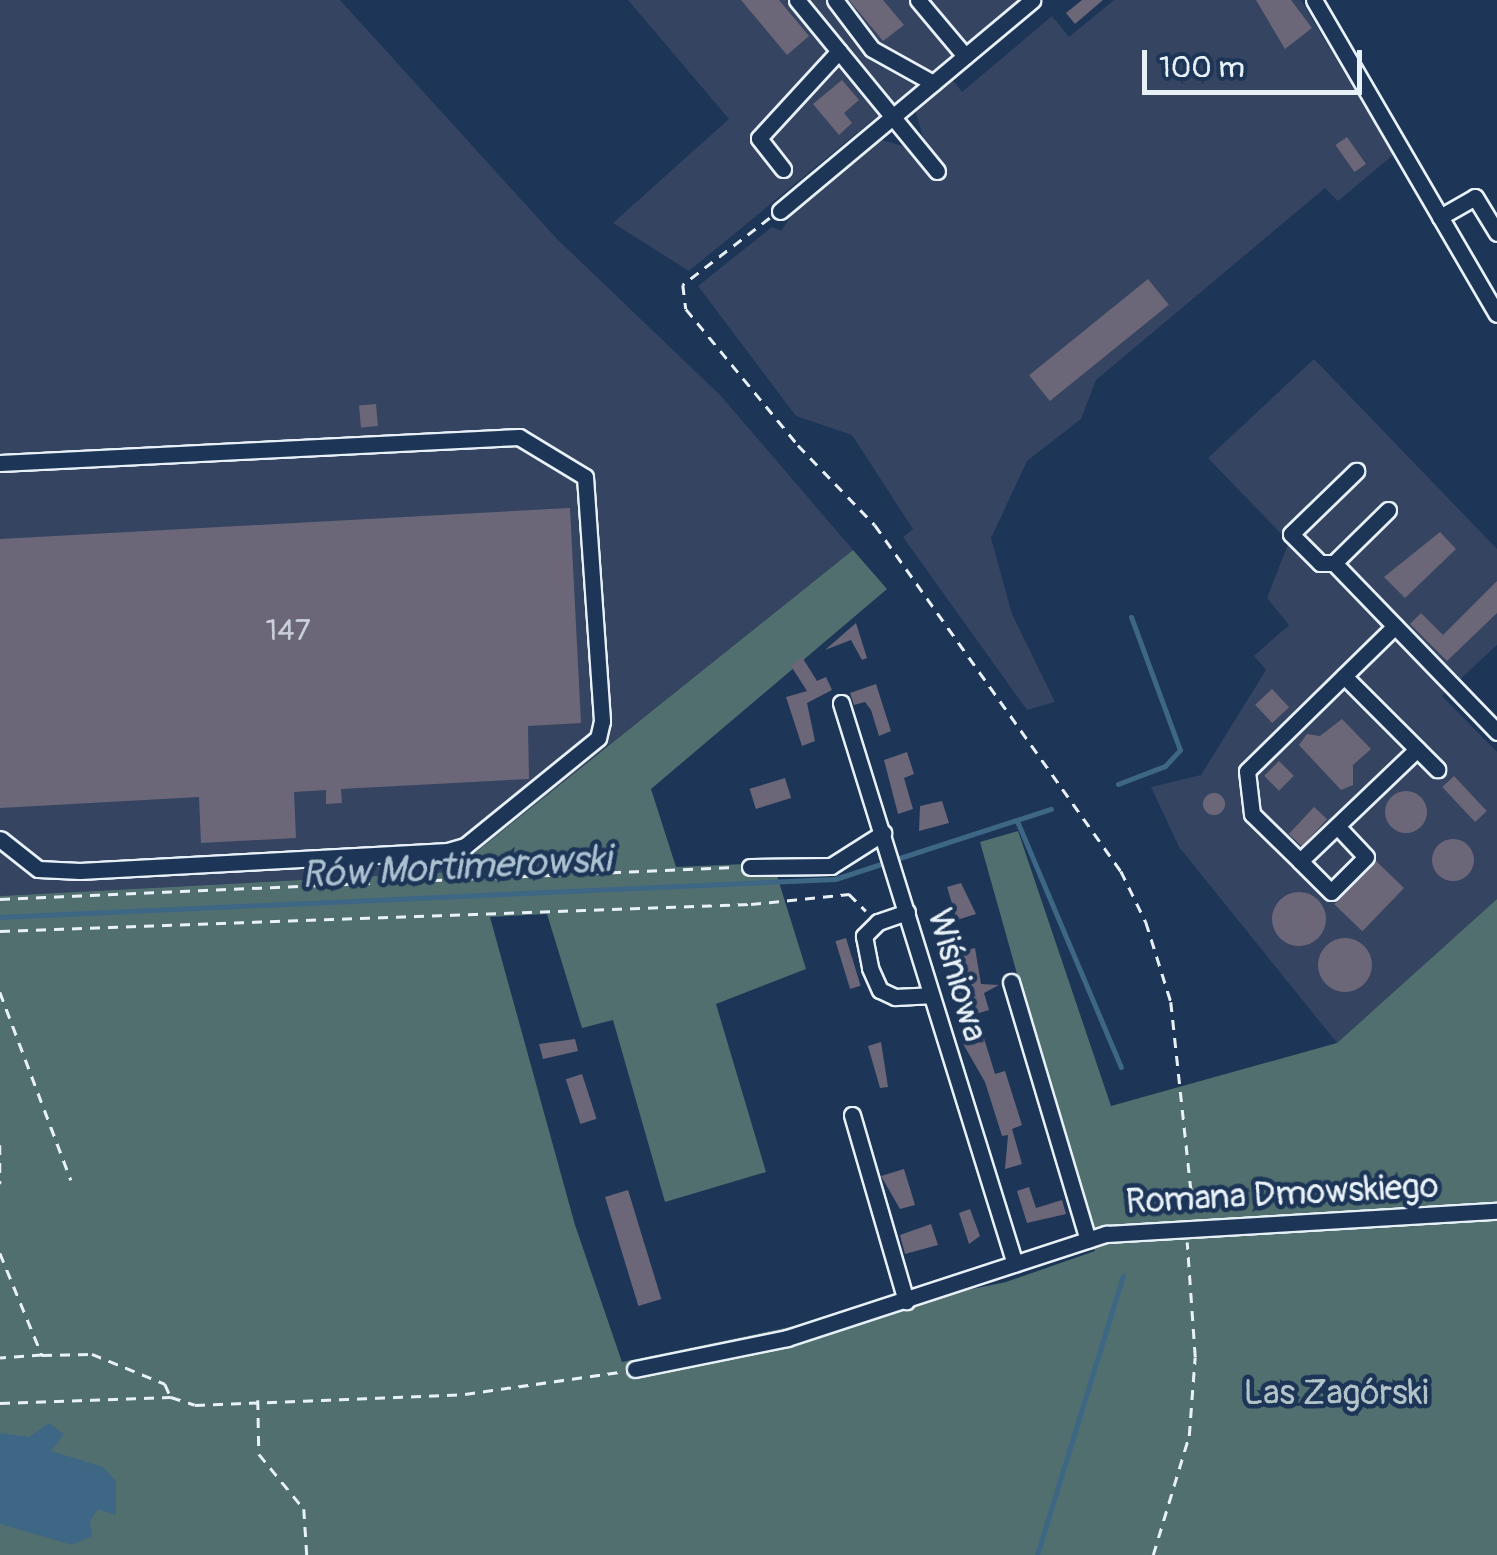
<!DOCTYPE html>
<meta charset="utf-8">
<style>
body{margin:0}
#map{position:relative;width:1497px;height:1555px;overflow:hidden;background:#1d3557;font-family:Pangolin,sans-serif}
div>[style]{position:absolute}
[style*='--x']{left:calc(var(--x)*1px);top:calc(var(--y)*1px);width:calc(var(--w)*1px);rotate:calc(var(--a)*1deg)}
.built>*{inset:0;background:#354461}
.green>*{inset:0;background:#516f6e}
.water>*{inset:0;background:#3e6786}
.stream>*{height:5px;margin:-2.5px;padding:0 2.5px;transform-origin:2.5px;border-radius:2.5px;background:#3e6786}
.building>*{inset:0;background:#6c6778;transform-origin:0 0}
.round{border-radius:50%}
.path>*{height:2.5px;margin-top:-1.25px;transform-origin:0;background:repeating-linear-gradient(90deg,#e8f1f8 0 10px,transparent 0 18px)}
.roads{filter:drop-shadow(2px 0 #e8f1f8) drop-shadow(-2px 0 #e8f1f8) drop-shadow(0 2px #e8f1f8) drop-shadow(0 -2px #e8f1f8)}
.minor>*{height:15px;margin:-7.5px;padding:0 7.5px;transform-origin:7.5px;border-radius:7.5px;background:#1d3557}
span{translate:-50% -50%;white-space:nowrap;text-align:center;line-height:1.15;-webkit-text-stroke:9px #1d3557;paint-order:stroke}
.number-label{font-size:30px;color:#c9ced8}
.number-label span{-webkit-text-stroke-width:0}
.street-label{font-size:35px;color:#e8f1f8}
.park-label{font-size:35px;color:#b3c4c8}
.water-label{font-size:38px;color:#acc1d0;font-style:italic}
.scale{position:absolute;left:1142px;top:50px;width:220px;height:45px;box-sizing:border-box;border:5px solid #e8f1f8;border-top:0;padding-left:12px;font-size:30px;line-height:35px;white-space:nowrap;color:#e8f1f8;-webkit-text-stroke:8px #1d3557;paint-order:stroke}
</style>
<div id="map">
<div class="built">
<div style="clip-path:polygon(0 0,340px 0,557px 239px,721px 396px,853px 550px,451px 872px,0 896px)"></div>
<div style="clip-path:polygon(628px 0,1019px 0,689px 271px,613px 223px,729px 119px)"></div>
<div style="clip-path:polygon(1114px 0,1301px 0,1393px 155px,1338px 201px,1325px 188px,1096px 380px,1081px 419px,1027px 461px,991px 538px,1012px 614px,1055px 702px,1027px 710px,903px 537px,913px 529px,852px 435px,796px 416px,698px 286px,772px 227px,781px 231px,798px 206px,879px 139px,909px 148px,917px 143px,923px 137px,915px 110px,953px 80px,962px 92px,1052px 16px,1069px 37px)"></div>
<div style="clip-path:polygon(1314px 359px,1497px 549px,1497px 645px,1442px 696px,1497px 752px,1497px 899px,1337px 1043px,1179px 847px,1151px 787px,1201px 775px,1266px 670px,1254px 656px,1289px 625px,1267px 598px,1289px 542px,1208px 458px)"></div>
</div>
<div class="green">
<div style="clip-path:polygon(853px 550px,887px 589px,651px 789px,676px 867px,773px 863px,806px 969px,716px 1004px,766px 1172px,665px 1202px,613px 1020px,582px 1028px,547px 914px,490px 917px,575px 1225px,622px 1362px,1006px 1282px,1095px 1251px,980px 842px,1018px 831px,1111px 1106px,1337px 1043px,1497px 899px,1497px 1555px,0 1555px,0 896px,451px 872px)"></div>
</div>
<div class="water">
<div style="clip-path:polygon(49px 1423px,64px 1434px,51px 1451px,103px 1467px,116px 1481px,116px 1515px,98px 1509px,90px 1521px,92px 1536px,72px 1545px,0 1524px,0 1433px,29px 1437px)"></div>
</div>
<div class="stream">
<div style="--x:1118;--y:784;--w:50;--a:-21"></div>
<div style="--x:1165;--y:766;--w:22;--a:-47"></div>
<div style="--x:1180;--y:750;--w:142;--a:-110.2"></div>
<div style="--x:1017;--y:821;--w:267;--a:67.1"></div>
<div style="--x:0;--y:917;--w:836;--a:-2.61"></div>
<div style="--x:835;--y:879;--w:227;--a:-18"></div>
<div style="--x:1037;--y:1555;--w:292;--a:-72.9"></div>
</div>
<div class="building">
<div style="clip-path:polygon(741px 0,779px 0,809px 36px,787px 55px)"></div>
<div style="clip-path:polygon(849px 0,883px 0,904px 25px,883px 41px)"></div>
<div style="clip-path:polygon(1082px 0,1103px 0,1075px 24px,1066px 13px)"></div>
<div style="clip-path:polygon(1256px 0,1291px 0,1312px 28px,1285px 49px)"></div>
<div style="clip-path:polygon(842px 80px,859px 100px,844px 113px,852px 123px,839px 135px,813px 104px)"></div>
<div style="left:1347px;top:137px;width:33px;height:14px;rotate:55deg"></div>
<div style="left:1148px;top:279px;width:33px;height:153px;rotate:51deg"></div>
<div style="left:376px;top:404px;width:22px;height:17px;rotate:85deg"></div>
<div style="clip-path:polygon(570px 508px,581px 723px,528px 726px,529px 779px,341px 789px,342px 803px,326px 804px,326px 790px,294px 792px,296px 838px,201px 843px,199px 797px,0 808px,0 539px)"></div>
<div style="clip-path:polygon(1440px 532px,1456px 549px,1405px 598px,1384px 577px)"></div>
<div style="clip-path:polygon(1497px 581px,1497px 613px,1447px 661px,1410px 624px,1421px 613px,1443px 635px)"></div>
<div style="clip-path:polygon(856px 623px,867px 658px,862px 660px,851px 640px,825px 650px)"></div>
<div style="clip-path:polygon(802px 657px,817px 681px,826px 677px,832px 690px,807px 703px,815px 741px,802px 746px,786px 697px,807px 691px,791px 666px)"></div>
<div style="clip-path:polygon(876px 684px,891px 731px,879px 736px,871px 710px,865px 702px,854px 705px,850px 693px)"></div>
<div style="left:1272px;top:689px;width:25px;height:23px;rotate:47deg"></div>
<div style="clip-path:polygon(1342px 719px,1371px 749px,1353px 765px,1353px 785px,1341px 790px,1299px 745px,1307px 734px,1320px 736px)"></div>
<div style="clip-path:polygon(907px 752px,914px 774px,904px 778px,913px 809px,898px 814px,884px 760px)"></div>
<div style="left:1279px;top:761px;width:21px;height:21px;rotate:45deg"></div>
<div style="left:1454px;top:776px;width:48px;height:16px;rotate:47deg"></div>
<div style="left:785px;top:778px;width:21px;height:37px;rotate:73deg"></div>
<div class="round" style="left:1385px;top:791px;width:42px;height:42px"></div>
<div class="round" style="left:1203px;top:793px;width:22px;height:22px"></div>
<div style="clip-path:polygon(942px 801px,949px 823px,919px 831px,920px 806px)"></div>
<div style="left:1314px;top:807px;width:18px;height:37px;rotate:43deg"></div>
<div class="round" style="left:1432px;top:839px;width:42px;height:42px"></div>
<div style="left:1376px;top:861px;width:39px;height:60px;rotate:44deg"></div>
<div style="clip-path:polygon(961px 883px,976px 914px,957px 920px,947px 887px)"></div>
<div class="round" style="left:1272px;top:892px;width:54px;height:54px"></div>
<div style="clip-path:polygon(950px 926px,958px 952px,975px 948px,981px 984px,999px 985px,984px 993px,989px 1010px,976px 1014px,972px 1000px,958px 1004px,938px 929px)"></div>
<div style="left:846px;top:938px;width:50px;height:11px;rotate:73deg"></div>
<div class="round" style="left:1318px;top:938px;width:54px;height:54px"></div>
<div style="clip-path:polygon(983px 1035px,995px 1074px,1005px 1071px,1022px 1125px,1012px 1129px,1022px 1164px,1005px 1169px,1008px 1135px,1002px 1136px,985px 1082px,962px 1042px)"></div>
<div style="clip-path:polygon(575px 1039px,578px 1051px,543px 1059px,539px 1044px)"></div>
<div style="clip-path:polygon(881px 1042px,888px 1087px,880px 1088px,868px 1046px)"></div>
<div style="left:582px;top:1074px;width:47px;height:17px;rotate:72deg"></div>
<div style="clip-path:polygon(904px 1169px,915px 1205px,900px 1209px,881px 1176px)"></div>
<div style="clip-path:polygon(1029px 1187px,1036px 1208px,1062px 1200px,1066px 1214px,1027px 1223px,1017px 1191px)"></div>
<div style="left:628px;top:1190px;width:114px;height:24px;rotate:73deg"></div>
<div style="clip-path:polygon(970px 1209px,980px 1236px,969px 1244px,959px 1213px)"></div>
<div style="clip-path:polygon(931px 1224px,938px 1245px,905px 1254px,900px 1235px)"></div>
</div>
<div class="path">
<div style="--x:770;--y:218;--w:110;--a:142.4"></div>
<div style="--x:683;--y:285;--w:24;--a:83"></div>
<div style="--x:686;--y:309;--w:176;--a:50.5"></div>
<div style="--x:798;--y:445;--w:111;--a:46.1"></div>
<div style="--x:875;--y:525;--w:425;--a:54.6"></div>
<div style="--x:1121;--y:871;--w:57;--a:63.9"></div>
<div style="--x:1146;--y:922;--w:84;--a:72.6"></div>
<div style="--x:1171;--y:1002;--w:187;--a:83.9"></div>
<div style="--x:1191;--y:1188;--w:29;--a:59"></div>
<div style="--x:0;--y:899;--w:735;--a:-2.5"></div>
<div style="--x:0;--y:931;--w:751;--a:-2.06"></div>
<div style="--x:751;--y:904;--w:99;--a:-5.8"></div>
<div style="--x:849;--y:894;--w:24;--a:45"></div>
<div style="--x:0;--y:992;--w:201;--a:69.3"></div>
<div style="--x:0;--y:1145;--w:39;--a:90"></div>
<div style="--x:0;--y:1253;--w:110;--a:67.6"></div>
<div style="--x:42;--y:1355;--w:42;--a:175.9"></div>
<div style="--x:42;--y:1355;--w:50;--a:-1.1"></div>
<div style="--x:92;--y:1354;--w:79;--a:22.3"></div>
<div style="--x:165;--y:1384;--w:12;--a:66"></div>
<div style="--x:258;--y:1400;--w:54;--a:88.9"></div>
<div style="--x:259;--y:1454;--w:71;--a:50.7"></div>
<div style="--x:304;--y:1509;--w:46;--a:86.3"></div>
<div style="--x:0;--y:1403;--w:171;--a:-2"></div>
<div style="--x:171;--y:1397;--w:25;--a:18"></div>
<div style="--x:195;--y:1405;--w:270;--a:-2.3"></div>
<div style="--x:465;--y:1394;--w:156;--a:-8.1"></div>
<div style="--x:1153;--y:1555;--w:124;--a:-73.2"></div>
<div style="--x:1189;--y:1436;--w:79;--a:-85.7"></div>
<div style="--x:1195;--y:1357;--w:115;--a:-94"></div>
</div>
<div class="roads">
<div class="minor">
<div style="--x:797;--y:0;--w:221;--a:50.7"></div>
<div style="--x:835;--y:0;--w:61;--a:52.9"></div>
<div style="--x:872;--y:49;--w:70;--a:29.1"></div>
<div style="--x:918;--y:0;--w:73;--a:50"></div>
<div style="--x:1314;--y:0;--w:363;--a:59.8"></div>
<div style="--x:783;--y:169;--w:39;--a:-128"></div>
<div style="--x:759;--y:138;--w:118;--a:-47.4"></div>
<div style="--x:780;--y:211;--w:329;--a:-39.9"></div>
<div style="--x:1440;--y:217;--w:40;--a:-29.7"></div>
<div style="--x:1475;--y:197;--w:42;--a:58.6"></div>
<div style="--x:0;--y:463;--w:520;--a:-2.87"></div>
<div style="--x:519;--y:437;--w:77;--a:31.2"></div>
<div style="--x:585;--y:477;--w:245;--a:86"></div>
<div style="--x:602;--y:721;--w:17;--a:103"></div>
<div style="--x:598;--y:738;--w:171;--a:140.9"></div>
<div style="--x:465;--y:846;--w:18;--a:164"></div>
<div style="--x:448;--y:851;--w:369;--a:176.9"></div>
<div style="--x:80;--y:871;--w:42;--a:-177.3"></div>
<div style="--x:38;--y:869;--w:48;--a:-141.7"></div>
<div style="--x:1388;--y:510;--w:76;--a:135.5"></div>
<div style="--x:1334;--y:563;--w:235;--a:46"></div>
<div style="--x:1334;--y:563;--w:14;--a:180"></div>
<div style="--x:1320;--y:563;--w:41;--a:-135"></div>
<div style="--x:1291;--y:534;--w:91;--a:-44.1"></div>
<div style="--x:1344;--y:676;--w:132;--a:45"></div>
<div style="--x:841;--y:703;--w:587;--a:72.77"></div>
<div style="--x:1337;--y:826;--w:42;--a:46.9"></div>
<div style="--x:1366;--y:857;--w:49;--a:135"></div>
<div style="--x:1331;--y:892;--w:44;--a:-135"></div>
<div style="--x:1300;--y:861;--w:162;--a:-43.7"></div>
<div style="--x:1300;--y:861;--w:67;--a:-135.6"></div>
<div style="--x:1252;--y:814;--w:43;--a:-96.6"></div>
<div style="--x:1247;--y:771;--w:207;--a:-44.4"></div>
<div style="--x:750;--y:867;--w:81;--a:-0.7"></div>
<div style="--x:831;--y:866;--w:62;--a:-32.4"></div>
<div style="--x:907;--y:912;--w:31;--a:161"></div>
<div style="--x:878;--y:922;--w:20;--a:135"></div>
<div style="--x:864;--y:936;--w:33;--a:79"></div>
<div style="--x:870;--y:968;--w:24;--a:66"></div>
<div style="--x:880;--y:990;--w:17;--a:25"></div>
<div style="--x:895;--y:997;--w:35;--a:-3"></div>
<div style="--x:1011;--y:982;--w:269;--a:73.4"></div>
<div style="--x:852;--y:1115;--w:194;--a:73.8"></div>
<div style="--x:635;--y:1369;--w:155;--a:-11.5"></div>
<div style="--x:787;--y:1338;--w:336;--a:-18.1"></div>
<div style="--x:1106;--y:1234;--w:392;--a:-3.4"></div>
</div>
</div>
<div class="number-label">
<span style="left:288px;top:631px">147</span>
</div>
<div class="street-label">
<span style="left:957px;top:975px;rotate:74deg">Wiśniowa</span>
<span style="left:1282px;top:1194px;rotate:-3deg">Romana Dmowskiego</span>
</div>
<div class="park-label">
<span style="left:1336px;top:1393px">Las Zagórski</span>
</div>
<div class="water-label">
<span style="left:456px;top:868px;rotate:-3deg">Rów Mortimerowski</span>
</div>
<div class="scale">100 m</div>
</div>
